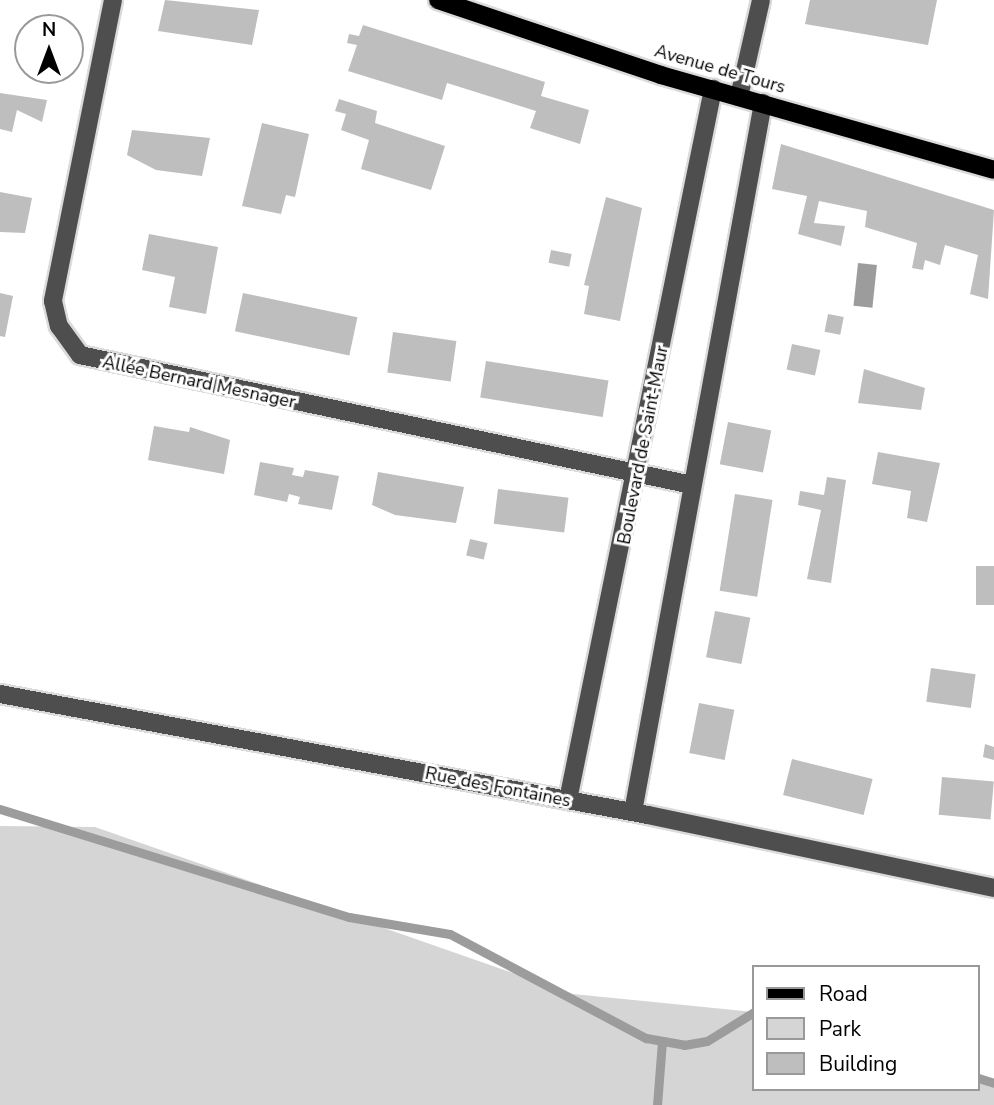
<!DOCTYPE html>
<meta charset="utf-8">
<style>
body{margin:0}
#map{position:relative;width:994px;height:1105px;overflow:hidden;background:#fff;font-family:"Nunito Sans",sans-serif}
div>[style]{position:absolute}
[style*='--x']{left:calc(var(--x)*1px);top:calc(var(--y)*1px);width:calc(var(--w)*1px);rotate:calc(var(--a)*1deg)}
.green>*{inset:0;background:#d5d5d5}
.water>*{inset:0;background:#9c9c9c;transform-origin:0 0}
.stream>*{height:9px;margin:-4.5px;padding:0 4.5px;transform-origin:4.5px;border-radius:4.5px;background:#9c9c9c}
.building>*{inset:0;background:#bebebe;transform-origin:0 0}
.roads{filter:drop-shadow(2px 0 #dbdbdb) drop-shadow(-2px 0 #dbdbdb) drop-shadow(0 2px #dbdbdb) drop-shadow(0 -2px #dbdbdb)}
.minor>*{height:18px;margin:-9px;padding:0 9px;transform-origin:9px;border-radius:9px;background:#4e4e4e}
.major>*{height:18px;margin:-9px;padding:0 9px;transform-origin:9px;border-radius:9px;background:#000}
span{translate:-50% -50%;white-space:nowrap;text-align:center;line-height:1.15;-webkit-text-stroke:6px #fff;paint-order:stroke}
.street-label{font-size:18px;color:#000}
.legend{position:absolute;left:752px;top:965px;width:228px;height:126px;box-sizing:border-box;background:#fff;border:2px solid #999;margin:0;padding:9px 12px;list-style:none;font-size:21px;color:#000}
.legend li{display:flex;align-items:center;gap:14px;height:35px}
.legend b{width:35px;border:2px solid #999}
.north{position:absolute;left:14px;top:14px;width:70px;height:70px;box-sizing:border-box;background:#fff;border:2px solid #999;border-radius:50%;rotate:0deg;font-size:19px;font-weight:700;line-height:28px;text-align:center;color:#000}
.north::after{content:'';display:block;margin:auto;width:24px;height:32px;background:#000;clip-path:polygon(50% 0,100% 100%,50% 72%,0 100%)}
</style>
<div id="map">
<div class="green">
<div style="clip-path:polygon(0 826px,95px 827px,573px 994px,754px 1012px,754px 1089px,978px 1089px,978px 1073px,994px 1080px,994px 1105px,0 1105px)"></div>
</div>
<div class="water">
<div style="left:858px;top:263px;width:19px;height:43px;rotate:6deg"></div>
</div>
<div class="stream">
<div style="--x:0;--y:809;--w:365;--a:17.2"></div>
<div style="--x:349;--y:917;--w:102;--a:9.6"></div>
<div style="--x:450;--y:934;--w:222;--a:28"></div>
<div style="--x:646;--y:1038;--w:39;--a:10"></div>
<div style="--x:684;--y:1045;--w:23;--a:-10"></div>
<div style="--x:707;--y:1041;--w:55;--a:-31.7"></div>
<div style="--x:978;--y:1078;--w:17;--a:17"></div>
<div style="--x:657;--y:1105;--w:64;--a:-85.5"></div>
</div>
<div class="building">
<div style="clip-path:polygon(165px 0,259px 10px,252px 45px,158px 31px)"></div>
<div style="clip-path:polygon(810px 0,937px 0,928px 45px,805px 24px)"></div>
<div style="clip-path:polygon(363px 25px,545px 82px,541px 96px,589px 110px,580px 144px,530px 128px,536px 111px,447px 83px,442px 100px,348px 71px,357px 45px,347px 43px,349px 34px,359px 36px)"></div>
<div style="clip-path:polygon(0 93px,47px 100px,42px 122px,17px 110px,12px 132px,0 129px)"></div>
<div style="clip-path:polygon(339px 99px,377px 111px,375px 123px,445px 146px,431px 190px,361px 169px,369px 140px,341px 130px,346px 114px,335px 111px)"></div>
<div style="clip-path:polygon(262px 123px,309px 134px,295px 197px,286px 195px,281px 214px,242px 206px)"></div>
<div style="clip-path:polygon(132px 130px,210px 138px,202px 176px,156px 170px,127px 155px)"></div>
<div style="clip-path:polygon(781px 144px,994px 210px,988px 299px,970px 294px,978px 255px,945px 245px,940px 265px,925px 260px,923px 270px,912px 268px,917px 243px,865px 227px,867px 211px,819px 201px,814px 223px,845px 226px,841px 246px,798px 234px,807px 196px,772px 189px)"></div>
<div style="clip-path:polygon(0 192px,32px 198px,25px 233px,0 232px)"></div>
<div style="clip-path:polygon(606px 197px,642px 208px,620px 321px,584px 314px,589px 286px,584px 285px)"></div>
<div style="clip-path:polygon(149px 234px,218px 247px,206px 314px,169px 307px,175px 277px,142px 270px)"></div>
<div style="left:551px;top:250px;width:21px;height:13px;rotate:11deg"></div>
<div style="clip-path:polygon(0 293px,13px 296px,5px 337px,0 336px)"></div>
<div style="left:243px;top:293px;width:117px;height:39px;rotate:12deg"></div>
<div style="left:828px;top:314px;width:16px;height:18px;rotate:11deg"></div>
<div style="left:393px;top:332px;width:64px;height:41px;rotate:8deg"></div>
<div style="left:792px;top:344px;width:29px;height:26px;rotate:12deg"></div>
<div style="left:486px;top:361px;width:124px;height:37px;rotate:9deg"></div>
<div style="clip-path:polygon(864px 369px,925px 388px,921px 410px,858px 403px)"></div>
<div style="left:728px;top:422px;width:44px;height:43px;rotate:11deg"></div>
<div style="clip-path:polygon(154px 426px,189px 432px,190px 427px,230px 440px,224px 474px,148px 460px)"></div>
<div style="clip-path:polygon(878px 452px,940px 463px,927px 522px,907px 518px,911px 491px,872px 484px)"></div>
<div style="clip-path:polygon(260px 462px,294px 468px,292px 475px,303px 477px,305px 470px,339px 476px,332px 510px,298px 504px,300px 497px,289px 494px,287px 502px,254px 495px)"></div>
<div style="clip-path:polygon(378px 472px,464px 487px,456px 523px,395px 515px,372px 505px)"></div>
<div style="clip-path:polygon(827px 477px,846px 480px,831px 583px,807px 579px,821px 510px,798px 505px,800px 491px,824px 495px)"></div>
<div style="left:498px;top:489px;width:71px;height:35px;rotate:7deg"></div>
<div style="left:735px;top:494px;width:38px;height:98px;rotate:9deg"></div>
<div style="left:470px;top:539px;width:18px;height:17px;rotate:13deg"></div>
<div style="left:976px;top:566px;width:18px;height:39px"></div>
<div style="left:715px;top:611px;width:36px;height:47px;rotate:11deg"></div>
<div style="left:931px;top:668px;width:45px;height:34px;rotate:8deg"></div>
<div style="left:699px;top:703px;width:36px;height:51px;rotate:11deg"></div>
<div style="clip-path:polygon(985px 744px,994px 747px,994px 760px,983px 757px)"></div>
<div style="left:792px;top:759px;width:83px;height:37px;rotate:14deg"></div>
<div style="left:942px;top:777px;width:52px;height:38px;rotate:5deg"></div>
</div>
<div class="roads">
<div class="minor">
<div style="--x:113;--y:0;--w:307;--a:101.3"></div>
<div style="--x:53;--y:301;--w:26;--a:77"></div>
<div style="--x:59;--y:326;--w:36;--a:54"></div>
<div style="--x:80;--y:355;--w:626;--a:11.99"></div>
<div style="--x:739;--y:97;--w:99;--a:-77.2"></div>
<div style="--x:0;--y:694;--w:659;--a:10.58"></div>
<div style="--x:648;--y:815;--w:354;--a:11.9"></div>
<div style="--x:568;--y:800;--w:726;--a:-78.47"></div>
<div style="--x:633;--y:812;--w:721;--a:-79.61"></div>
</div>
<div class="major">
<div style="--x:438;--y:0;--w:235;--a:18.6"></div>
<div style="--x:661;--y:75;--w:346;--a:15.9"></div>
</div>
</div>
<div class="street-label">
<span style="left:720px;top:69px;rotate:16deg">Avenue de Tours</span>
<span style="left:199px;top:382px;rotate:12deg">Allée Bernard Mesnager</span>
<span style="left:643px;top:445px;rotate:-79deg">Boulevard de Saint-Maur</span>
<span style="left:498px;top:787px;rotate:11deg">Rue des Fontaines</span>
</div>
<ul class="legend">
<li><b style="height:9px;background:#000"></b>Road</li>
<li><b style="height:19px;background:#d5d5d5"></b>Park</li>
<li><b style="height:19px;background:#bebebe"></b>Building</li>
</ul>
<div class="north">N</div>
</div>
